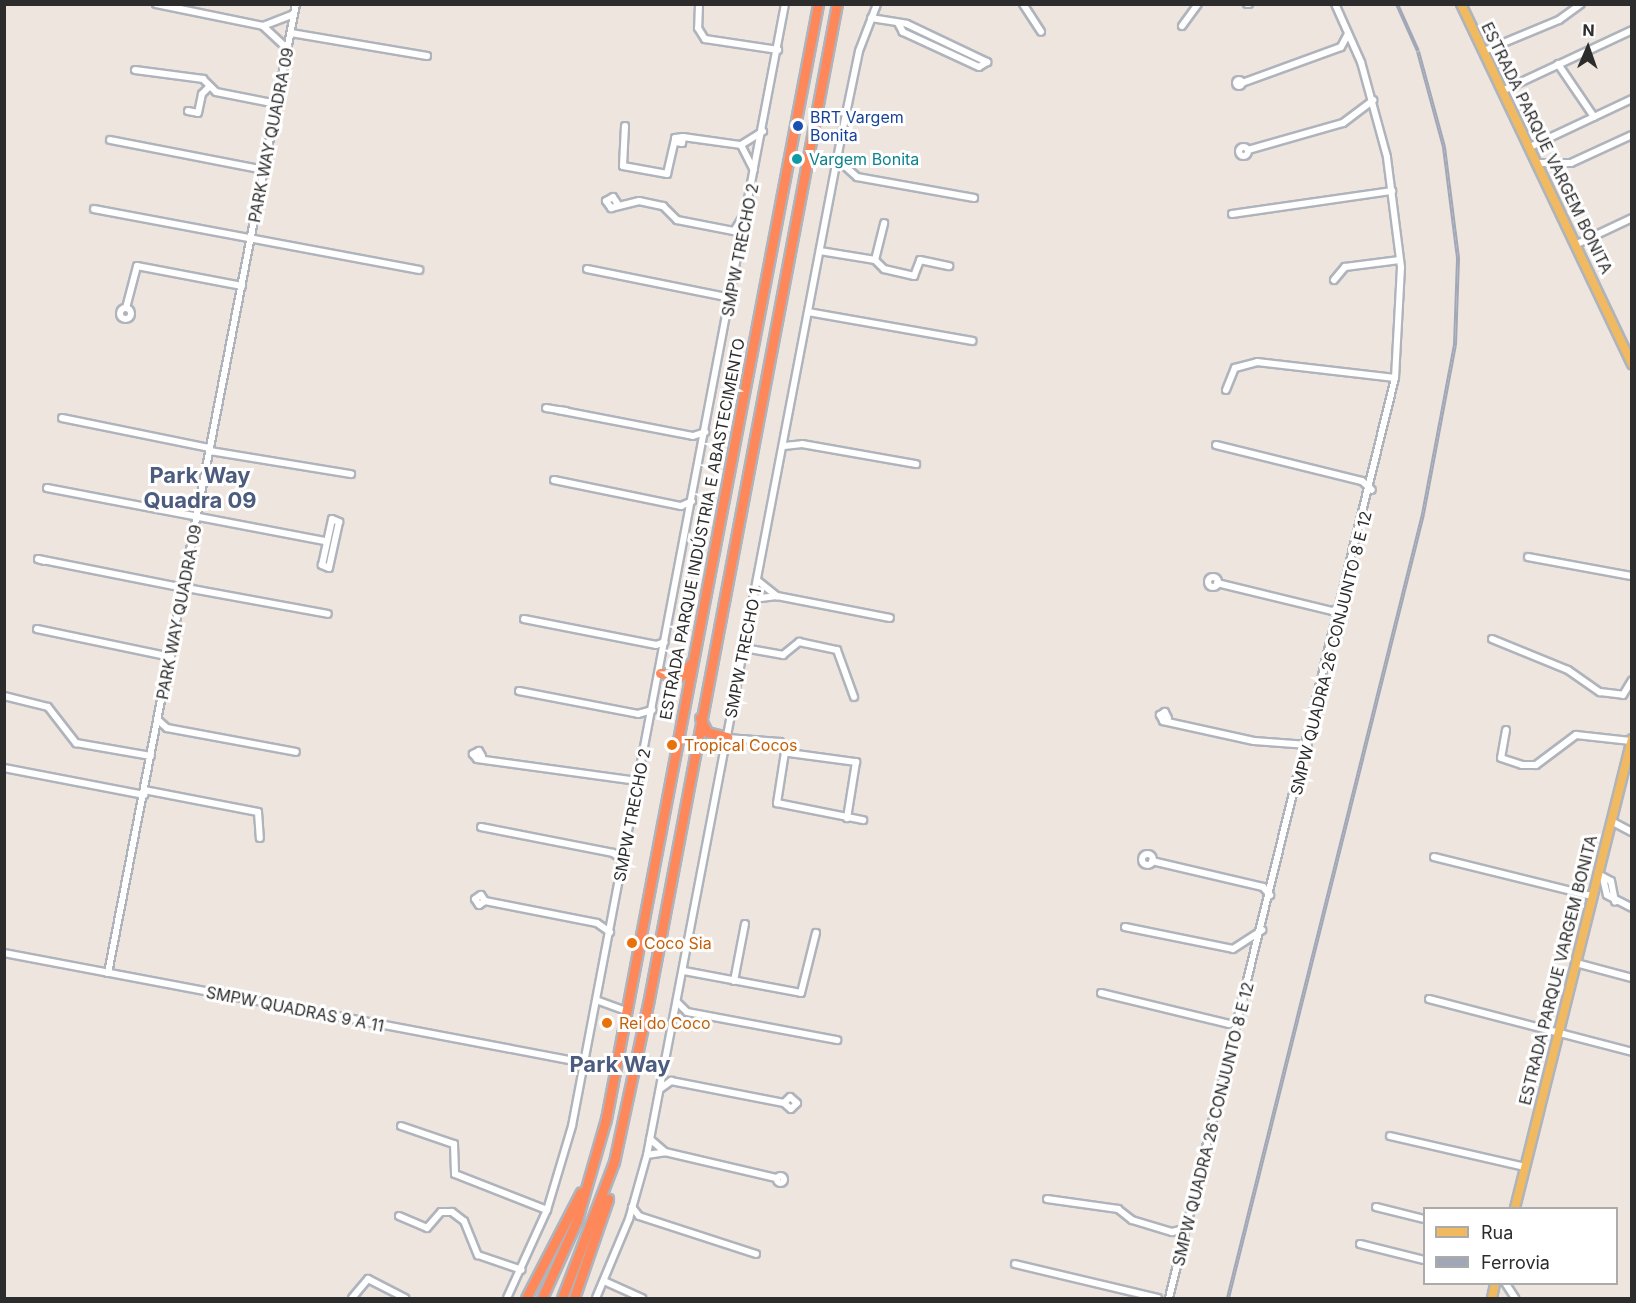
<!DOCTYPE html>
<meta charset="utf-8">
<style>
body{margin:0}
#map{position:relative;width:1636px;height:1303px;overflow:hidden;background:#eee5df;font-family:Inter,sans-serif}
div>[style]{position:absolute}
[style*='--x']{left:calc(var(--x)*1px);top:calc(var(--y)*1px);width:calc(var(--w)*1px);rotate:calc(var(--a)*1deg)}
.roads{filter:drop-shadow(2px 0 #afb4bc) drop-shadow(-2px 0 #afb4bc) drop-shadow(0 2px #afb4bc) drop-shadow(0 -2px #afb4bc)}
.minor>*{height:6px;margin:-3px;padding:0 3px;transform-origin:3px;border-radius:3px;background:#fff}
.minor>.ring{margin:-3px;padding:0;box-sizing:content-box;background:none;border:6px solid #fff;border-radius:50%}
.major>*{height:8px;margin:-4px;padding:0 4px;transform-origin:4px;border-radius:4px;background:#f1ba60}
.highway>*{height:9px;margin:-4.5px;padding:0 4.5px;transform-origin:4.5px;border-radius:4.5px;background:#fe8859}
.rail>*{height:4px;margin-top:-2px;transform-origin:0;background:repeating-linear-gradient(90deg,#fff 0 4.5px,#a1a7b6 0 9px);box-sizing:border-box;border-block:2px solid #a1a7b6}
.dots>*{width:16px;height:16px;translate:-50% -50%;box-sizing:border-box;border:3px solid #fff;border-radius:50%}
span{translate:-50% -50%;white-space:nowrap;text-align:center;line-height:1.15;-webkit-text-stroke:6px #fff;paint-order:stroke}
.transit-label{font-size:16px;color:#164399}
.left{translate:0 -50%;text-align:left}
.street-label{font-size:16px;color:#2c2c2c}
.culture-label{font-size:16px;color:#0d838f}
.food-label{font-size:16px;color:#c56008}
.district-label{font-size:22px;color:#4c5c7e;font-weight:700}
.frame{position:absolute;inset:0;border:6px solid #2c2c2c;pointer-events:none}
.legend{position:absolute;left:1423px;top:1207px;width:195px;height:78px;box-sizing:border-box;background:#fff;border:2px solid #ababab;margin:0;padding:8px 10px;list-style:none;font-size:18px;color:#2c2c2c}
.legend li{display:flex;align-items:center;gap:12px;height:30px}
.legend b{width:30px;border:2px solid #ababab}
.north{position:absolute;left:1558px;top:18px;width:60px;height:60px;-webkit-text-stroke:4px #fff;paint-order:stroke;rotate:2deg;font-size:16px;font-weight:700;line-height:24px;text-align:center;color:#2c2c2c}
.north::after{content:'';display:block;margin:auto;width:21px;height:27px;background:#2c2c2c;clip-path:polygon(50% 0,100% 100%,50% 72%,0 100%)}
</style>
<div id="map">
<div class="roads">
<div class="minor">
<div style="--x:156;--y:4;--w:109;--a:11.6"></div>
<div style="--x:263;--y:26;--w:33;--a:-21"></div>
<div style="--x:699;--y:4;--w:24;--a:92"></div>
<div style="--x:698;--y:28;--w:13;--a:58"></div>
<div style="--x:705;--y:39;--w:74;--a:8.6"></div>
<div style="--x:1023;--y:4;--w:33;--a:57"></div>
<div style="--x:1247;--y:4;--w:2;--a:0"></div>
<div style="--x:871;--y:18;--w:36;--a:9"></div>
<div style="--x:907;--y:24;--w:89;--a:25.4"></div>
<div style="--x:987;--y:62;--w:9;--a:148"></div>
<div style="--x:979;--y:67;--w:84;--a:-155.3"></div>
<div style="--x:903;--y:32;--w:10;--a:-119"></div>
<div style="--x:263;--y:26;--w:34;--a:43"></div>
<div style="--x:1182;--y:26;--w:27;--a:-54"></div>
<div style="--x:291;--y:33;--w:138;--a:9.6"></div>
<div style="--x:1484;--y:51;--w:81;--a:-22.5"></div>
<div style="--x:1559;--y:20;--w:27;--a:-36"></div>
<div style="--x:1558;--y:64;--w:64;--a:55.8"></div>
<div style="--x:135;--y:70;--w:69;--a:7.5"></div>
<div style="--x:203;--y:79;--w:18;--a:45"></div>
<div style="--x:216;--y:92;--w:62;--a:11.1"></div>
<div class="ring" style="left:1236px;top:80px;width:0;height:0"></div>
<div style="--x:1242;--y:83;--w:105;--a:-20"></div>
<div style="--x:1341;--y:47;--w:15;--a:-62"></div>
<div style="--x:1502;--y:91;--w:144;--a:-25.1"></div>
<div style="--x:188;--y:111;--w:10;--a:11"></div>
<div style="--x:198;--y:113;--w:19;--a:-78"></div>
<div style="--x:202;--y:94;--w:11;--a:-45"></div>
<div style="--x:625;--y:126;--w:40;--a:92.9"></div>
<div style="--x:623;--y:166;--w:45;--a:10.3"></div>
<div style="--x:667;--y:174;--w:37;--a:-77"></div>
<div style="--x:675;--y:138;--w:8;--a:-7"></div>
<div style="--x:683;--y:137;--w:6;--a:99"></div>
<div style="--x:682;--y:143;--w:6;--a:-171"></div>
<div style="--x:683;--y:137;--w:59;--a:7.9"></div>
<div style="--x:741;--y:145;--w:28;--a:63"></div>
<div style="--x:110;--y:140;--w:157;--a:11"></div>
<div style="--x:741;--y:145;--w:26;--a:-32"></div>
<div class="ring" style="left:1238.5px;top:146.5px;width:3px;height:3px"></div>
<div style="--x:1530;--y:147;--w:113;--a:-25.2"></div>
<div style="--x:1248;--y:150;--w:99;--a:-15.9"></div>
<div style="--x:1343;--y:123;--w:38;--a:-37"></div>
<div style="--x:837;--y:159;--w:27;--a:42"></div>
<div style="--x:857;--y:177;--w:119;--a:10.2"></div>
<div style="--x:1537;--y:163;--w:34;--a:0"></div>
<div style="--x:1571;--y:163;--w:67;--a:-24.7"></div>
<div style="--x:617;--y:203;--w:7;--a:-124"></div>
<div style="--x:613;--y:197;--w:8;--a:150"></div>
<div style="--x:606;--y:201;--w:9;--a:54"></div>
<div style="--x:611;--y:208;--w:29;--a:-14"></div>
<div style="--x:639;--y:201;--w:25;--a:12"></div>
<div style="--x:663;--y:206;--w:20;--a:45"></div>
<div style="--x:677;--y:220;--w:68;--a:11"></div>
<div style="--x:94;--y:209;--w:331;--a:10.6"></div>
<div style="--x:1232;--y:214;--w:162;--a:-8.2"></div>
<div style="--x:734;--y:231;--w:28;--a:-58"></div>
<div style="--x:1577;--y:244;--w:61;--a:-25.3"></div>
<div style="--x:820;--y:251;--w:56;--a:9.3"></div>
<div style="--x:875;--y:260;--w:13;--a:45"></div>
<div style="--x:884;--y:269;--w:31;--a:13"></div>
<div style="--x:914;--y:276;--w:17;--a:-69"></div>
<div style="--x:920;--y:260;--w:30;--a:12"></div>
<div style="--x:875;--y:260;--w:38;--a:-76"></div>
<div style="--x:587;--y:269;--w:147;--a:11.4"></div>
<div style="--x:1334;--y:280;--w:17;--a:-50"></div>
<div style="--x:1345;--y:267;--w:55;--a:-7.3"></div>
<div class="ring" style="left:119.5px;top:307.5px;width:5px;height:5px"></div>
<div style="--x:126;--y:308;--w:43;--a:-75.3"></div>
<div style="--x:137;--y:266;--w:107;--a:10.8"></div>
<div style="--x:808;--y:312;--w:167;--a:10"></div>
<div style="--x:1226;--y:390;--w:24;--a:-68"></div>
<div style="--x:1235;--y:368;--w:23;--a:-15"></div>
<div style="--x:1257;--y:362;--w:139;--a:6.6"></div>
<div style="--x:546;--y:408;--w:12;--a:9"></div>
<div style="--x:566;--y:411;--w:8;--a:-173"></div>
<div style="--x:558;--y:410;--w:137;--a:10.9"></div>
<div style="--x:693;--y:436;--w:13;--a:-18"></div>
<div style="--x:62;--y:418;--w:151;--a:11.5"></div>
<div style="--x:1216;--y:445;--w:150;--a:13.9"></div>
<div style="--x:1362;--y:481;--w:13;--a:42"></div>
<div style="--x:784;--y:446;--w:18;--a:-6"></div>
<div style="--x:802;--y:444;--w:116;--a:10"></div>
<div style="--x:210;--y:451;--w:143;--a:9.3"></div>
<div style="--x:554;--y:480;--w:130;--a:11.6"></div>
<div style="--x:681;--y:506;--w:12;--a:-24"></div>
<div style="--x:47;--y:488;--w:284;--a:10.8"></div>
<div style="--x:332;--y:519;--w:8;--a:23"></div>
<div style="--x:339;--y:522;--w:47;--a:102.3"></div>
<div style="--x:329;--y:568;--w:8;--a:-157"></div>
<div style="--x:322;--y:565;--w:47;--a:-77.7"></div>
<div style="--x:1528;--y:557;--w:106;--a:10.4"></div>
<div style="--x:44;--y:561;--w:6;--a:-162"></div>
<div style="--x:38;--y:559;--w:149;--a:11.2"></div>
<div class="ring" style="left:1208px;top:577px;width:4px;height:4px"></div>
<div style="--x:757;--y:580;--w:26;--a:39"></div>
<div style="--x:185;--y:583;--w:9;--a:41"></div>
<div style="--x:192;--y:589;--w:138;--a:10.4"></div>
<div style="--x:1217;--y:583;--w:118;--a:13.7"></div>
<div style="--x:1332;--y:611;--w:11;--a:-22"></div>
<div style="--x:753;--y:599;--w:24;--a:-7"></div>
<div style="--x:777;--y:596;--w:115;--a:11"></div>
<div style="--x:524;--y:619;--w:135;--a:11.1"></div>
<div style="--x:656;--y:645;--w:9;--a:-18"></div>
<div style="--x:37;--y:629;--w:137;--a:11.8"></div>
<div style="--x:1492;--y:639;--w:82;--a:22.2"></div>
<div style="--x:1568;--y:670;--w:39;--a:35"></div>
<div style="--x:1600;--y:692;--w:23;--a:7"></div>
<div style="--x:1623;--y:695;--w:17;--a:-59"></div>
<div style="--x:744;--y:648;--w:40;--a:10"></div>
<div style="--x:783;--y:655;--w:21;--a:-39"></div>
<div style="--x:799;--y:642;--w:39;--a:12"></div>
<div style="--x:837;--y:650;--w:50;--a:70.1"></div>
<div style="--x:519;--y:691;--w:121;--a:10.9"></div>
<div style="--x:638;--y:714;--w:15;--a:-16"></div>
<div style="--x:4;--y:696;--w:45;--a:14"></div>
<div style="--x:48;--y:707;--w:46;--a:52.1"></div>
<div style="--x:76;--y:743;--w:76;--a:9.8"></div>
<div style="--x:1168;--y:718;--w:7;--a:-117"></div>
<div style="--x:1165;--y:712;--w:6;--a:149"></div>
<div style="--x:1160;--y:715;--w:7;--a:63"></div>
<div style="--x:1163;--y:721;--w:93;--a:12.4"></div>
<div style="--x:1254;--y:741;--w:54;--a:4.2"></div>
<div style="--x:158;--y:720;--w:12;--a:42"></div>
<div style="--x:167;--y:728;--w:131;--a:10.5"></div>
<div style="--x:1506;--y:730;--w:28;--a:100"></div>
<div style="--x:1501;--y:758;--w:22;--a:18"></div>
<div style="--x:1522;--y:765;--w:14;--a:0"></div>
<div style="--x:1536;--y:765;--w:50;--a:-36.9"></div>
<div style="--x:1576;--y:735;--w:55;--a:6.2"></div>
<div style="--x:727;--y:738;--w:53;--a:4.3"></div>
<div style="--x:780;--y:742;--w:14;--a:51"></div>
<div style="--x:789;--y:753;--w:68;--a:7.7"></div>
<div style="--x:856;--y:762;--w:57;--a:99.1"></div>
<div style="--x:785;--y:752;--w:52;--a:98.9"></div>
<div style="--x:777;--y:803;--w:88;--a:11.2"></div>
<div style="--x:482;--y:756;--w:6;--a:-121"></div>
<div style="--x:479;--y:751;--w:7;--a:153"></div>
<div style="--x:473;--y:754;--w:6;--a:51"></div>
<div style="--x:477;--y:759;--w:162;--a:7.8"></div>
<div style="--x:4;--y:768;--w:143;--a:10.9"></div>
<div style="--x:144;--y:790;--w:116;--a:10.9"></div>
<div style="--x:258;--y:812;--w:26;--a:86"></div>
<div style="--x:1611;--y:821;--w:24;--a:28"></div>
<div style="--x:481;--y:827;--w:135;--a:11.1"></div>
<div style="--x:613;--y:853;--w:12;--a:35"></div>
<div class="ring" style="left:1141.5px;top:853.5px;width:5px;height:5px"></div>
<div style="--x:1434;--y:857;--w:163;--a:13.9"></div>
<div style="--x:1152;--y:861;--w:114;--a:13.2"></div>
<div style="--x:1263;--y:887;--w:11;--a:49"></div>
<div style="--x:1602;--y:876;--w:10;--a:29"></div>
<div style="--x:1611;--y:881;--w:21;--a:79"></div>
<div style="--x:1603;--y:878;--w:17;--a:77"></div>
<div style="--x:1607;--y:895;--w:28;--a:27"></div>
<div style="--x:485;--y:901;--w:7;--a:146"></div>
<div style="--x:479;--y:905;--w:7;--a:-124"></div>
<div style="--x:475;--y:899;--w:7;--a:-34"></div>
<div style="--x:481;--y:895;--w:7;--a:56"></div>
<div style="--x:485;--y:901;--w:114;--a:11.1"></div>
<div style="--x:597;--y:923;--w:16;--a:35"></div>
<div style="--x:1125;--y:927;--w:110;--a:11.5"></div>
<div style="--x:1233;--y:949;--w:35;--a:-33"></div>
<div style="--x:4;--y:953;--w:591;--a:10.72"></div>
<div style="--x:1576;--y:963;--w:58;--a:15"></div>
<div style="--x:684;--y:971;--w:119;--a:10.6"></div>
<div style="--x:801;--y:993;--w:62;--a:-76"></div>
<div style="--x:108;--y:973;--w:987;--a:-79.02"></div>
<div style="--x:734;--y:981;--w:58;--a:-79.1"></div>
<div style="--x:1101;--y:993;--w:132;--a:13.6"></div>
<div style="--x:1229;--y:1024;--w:10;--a:-17"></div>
<div style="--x:1429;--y:999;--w:210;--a:14.6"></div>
<div style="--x:596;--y:1000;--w:30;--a:20"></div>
<div style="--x:677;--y:1002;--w:14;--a:45"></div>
<div style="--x:687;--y:1012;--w:153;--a:10.6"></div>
<div style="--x:660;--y:1089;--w:14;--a:-36"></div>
<div style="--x:671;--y:1081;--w:115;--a:11"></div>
<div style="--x:784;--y:1103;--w:9;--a:41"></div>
<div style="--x:791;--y:1109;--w:8;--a:-45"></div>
<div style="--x:797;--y:1103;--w:9;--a:-139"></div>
<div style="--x:790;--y:1097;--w:8;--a:135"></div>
<div style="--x:401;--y:1126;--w:56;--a:18.8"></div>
<div style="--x:454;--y:1144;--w:30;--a:88"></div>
<div style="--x:455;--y:1174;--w:99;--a:21.4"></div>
<div style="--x:1390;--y:1136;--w:139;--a:12.9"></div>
<div style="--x:650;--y:1139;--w:20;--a:41"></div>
<div style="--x:647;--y:1155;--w:18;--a:-9"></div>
<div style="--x:665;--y:1152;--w:114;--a:13.2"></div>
<div class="ring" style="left:776.5px;top:1175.5px;width:1px;height:1px"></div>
<div style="--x:1047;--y:1199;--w:72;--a:8"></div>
<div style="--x:1118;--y:1209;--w:18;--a:38"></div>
<div style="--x:1132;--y:1220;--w:42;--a:16.7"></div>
<div style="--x:1172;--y:1232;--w:16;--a:-14"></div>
<div style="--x:632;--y:1207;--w:11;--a:52"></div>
<div style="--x:639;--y:1216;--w:123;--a:18"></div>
<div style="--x:1376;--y:1207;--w:49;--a:14"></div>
<div style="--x:399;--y:1216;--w:30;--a:23"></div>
<div style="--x:427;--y:1228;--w:21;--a:-49"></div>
<div style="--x:441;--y:1212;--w:11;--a:0"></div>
<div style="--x:452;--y:1212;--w:15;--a:37"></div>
<div style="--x:464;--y:1221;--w:37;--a:68"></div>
<div style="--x:478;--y:1255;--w:46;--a:18.8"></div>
<div style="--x:1360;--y:1244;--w:66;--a:14"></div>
<div style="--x:1015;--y:1264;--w:147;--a:13.4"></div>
<div style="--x:604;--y:1281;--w:42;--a:24.1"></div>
<div style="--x:1506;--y:1284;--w:17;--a:57"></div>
<div style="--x:352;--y:1298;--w:25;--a:-50"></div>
<div style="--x:368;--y:1279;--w:42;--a:27.2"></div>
<div style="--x:507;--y:1298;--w:97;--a:-65.6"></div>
<div style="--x:547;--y:1210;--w:88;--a:-73.4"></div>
<div style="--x:572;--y:1126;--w:1142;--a:-79.25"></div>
<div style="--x:596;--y:1298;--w:86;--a:-67.3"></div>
<div style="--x:629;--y:1219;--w:66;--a:-74.3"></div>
<div style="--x:647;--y:1155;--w:1035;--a:-79.2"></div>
<div style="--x:841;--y:138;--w:89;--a:-78.3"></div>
<div style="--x:859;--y:51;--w:50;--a:-69"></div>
<div style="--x:1169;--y:1298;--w:947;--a:-76.2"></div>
<div style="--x:1395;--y:378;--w:111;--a:-86.9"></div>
<div style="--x:1401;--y:267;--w:111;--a:-97.3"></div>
<div style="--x:1387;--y:157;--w:98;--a:-105.3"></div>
<div style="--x:1361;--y:62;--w:64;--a:-114.1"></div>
</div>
<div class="major">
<div style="--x:1461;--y:4;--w:399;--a:64.6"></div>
<div style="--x:1515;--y:1208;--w:483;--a:-76"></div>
<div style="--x:1492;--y:1298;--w:14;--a:-78"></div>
</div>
<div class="highway">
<div style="--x:660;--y:673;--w:21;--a:8"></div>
<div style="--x:681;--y:676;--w:16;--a:-52"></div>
<div style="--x:700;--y:718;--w:16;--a:63"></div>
<div style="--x:707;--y:732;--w:21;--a:14"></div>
<div style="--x:526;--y:1298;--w:119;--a:-62.6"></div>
<div style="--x:542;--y:1298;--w:85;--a:-65.8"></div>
<div style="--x:577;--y:1220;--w:105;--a:-74"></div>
<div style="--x:606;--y:1119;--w:1135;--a:-79.23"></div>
<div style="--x:562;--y:1298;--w:146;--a:-69.1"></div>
<div style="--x:614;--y:1162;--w:162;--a:-77.9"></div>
<div style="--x:648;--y:1004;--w:1018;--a:-79.3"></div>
<div style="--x:574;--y:1298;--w:105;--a:-71"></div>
</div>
</div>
<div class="rail">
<div style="--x:1228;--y:1298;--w:808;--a:-76.03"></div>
<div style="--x:1423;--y:514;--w:172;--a:-79.3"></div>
<div style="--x:1455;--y:345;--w:87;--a:-88"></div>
<div style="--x:1458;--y:258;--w:112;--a:-97.2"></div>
<div style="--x:1444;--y:147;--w:99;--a:-105.2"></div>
<div style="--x:1418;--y:51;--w:51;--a:-114.1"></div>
</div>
<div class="dots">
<div style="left:798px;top:126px;background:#1a4fb4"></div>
<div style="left:797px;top:159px;background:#0f9aa8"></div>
<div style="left:672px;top:745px;background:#e8710a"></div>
<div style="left:632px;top:943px;background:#e8710a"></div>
<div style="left:607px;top:1023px;background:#e8710a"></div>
</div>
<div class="transit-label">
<span class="left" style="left:810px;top:126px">BRT Vargem<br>Bonita</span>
</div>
<div class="street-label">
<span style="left:271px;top:135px;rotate:-79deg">PARK WAY QUADRA 09</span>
<span style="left:1547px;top:148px;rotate:64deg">ESTRADA PARQUE VARGEM BONITA</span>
<span style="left:740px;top:250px;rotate:-79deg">SMPW TRECHO 2</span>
<span style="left:702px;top:529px;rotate:-79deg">ESTRADA PARQUE INDÚSTRIA E ABASTECIMENTO</span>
<span style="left:179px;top:612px;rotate:-79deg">PARK WAY QUADRA 09</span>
<span style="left:743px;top:653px;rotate:-79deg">SMPW TRECHO 1</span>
<span style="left:1331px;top:653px;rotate:-76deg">SMPW QUADRA 26 CONJUNTO 8 E 12</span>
<span style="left:632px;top:815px;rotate:-79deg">SMPW TRECHO 2</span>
<span style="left:1558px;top:970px;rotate:-76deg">ESTRADA PARQUE VARGEM BONITA</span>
<span style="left:295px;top:1009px;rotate:11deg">SMPW QUADRAS 9 A 11</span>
<span style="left:1213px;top:1124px;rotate:-76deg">SMPW QUADRA 26 CONJUNTO 8 E 12</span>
</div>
<div class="culture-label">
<span class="left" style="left:809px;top:159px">Vargem Bonita</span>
</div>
<div class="food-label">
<span class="left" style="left:684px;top:745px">Tropical Cocos</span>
<span class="left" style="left:644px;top:943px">Coco Sia</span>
<span class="left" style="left:619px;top:1023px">Rei do Coco</span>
</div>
<div class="district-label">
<span style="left:200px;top:488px">Park Way<br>Quadra 09</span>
<span style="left:620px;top:1065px">Park Way</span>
</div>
<div class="frame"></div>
<ul class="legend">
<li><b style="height:8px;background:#f1ba60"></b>Rua</li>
<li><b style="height:8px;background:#a1a7b6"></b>Ferrovia</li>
</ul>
<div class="north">N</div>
</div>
